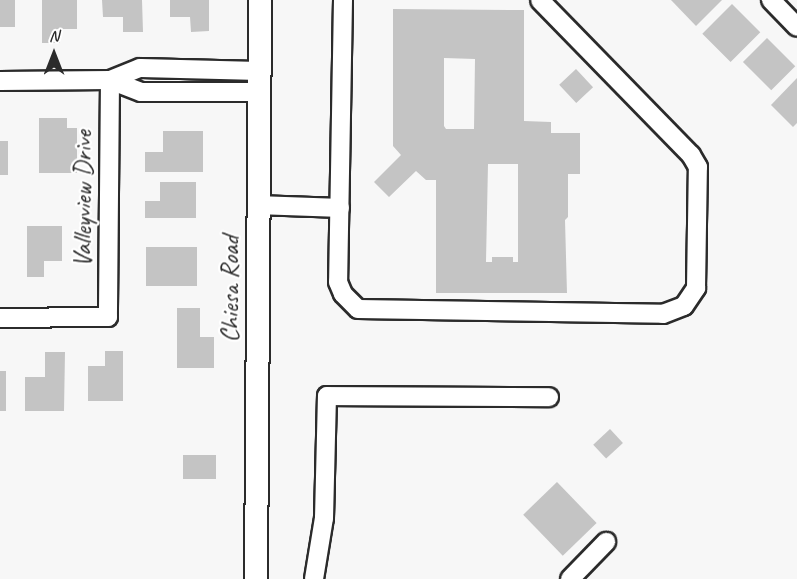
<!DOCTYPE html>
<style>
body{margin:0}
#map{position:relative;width:797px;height:579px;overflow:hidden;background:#f7f7f7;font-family:Caveat,sans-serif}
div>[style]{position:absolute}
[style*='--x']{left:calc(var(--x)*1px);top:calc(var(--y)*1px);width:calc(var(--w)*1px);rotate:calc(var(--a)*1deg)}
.building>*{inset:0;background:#c4c4c4;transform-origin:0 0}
.roads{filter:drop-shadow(2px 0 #2b2b2b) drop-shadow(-2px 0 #2b2b2b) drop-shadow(0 2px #2b2b2b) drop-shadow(0 -2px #2b2b2b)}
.minor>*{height:18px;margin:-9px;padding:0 9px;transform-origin:9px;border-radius:9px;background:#fff}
.major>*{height:22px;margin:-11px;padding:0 11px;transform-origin:11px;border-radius:11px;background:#fff}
span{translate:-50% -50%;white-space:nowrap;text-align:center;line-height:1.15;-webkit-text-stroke:4.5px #fff;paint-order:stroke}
.street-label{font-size:26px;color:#2b2b2b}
.north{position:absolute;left:24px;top:24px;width:60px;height:60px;-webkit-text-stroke:4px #fff;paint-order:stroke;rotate:0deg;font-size:16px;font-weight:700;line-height:24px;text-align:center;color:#2b2b2b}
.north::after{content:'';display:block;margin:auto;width:21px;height:27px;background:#2b2b2b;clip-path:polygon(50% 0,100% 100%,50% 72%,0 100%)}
</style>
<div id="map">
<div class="building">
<div style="left:0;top:0;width:15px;height:27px"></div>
<div style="clip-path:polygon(42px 0,77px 0,77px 29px,60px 29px,60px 43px,42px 43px)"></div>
<div style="clip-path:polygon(102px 0,142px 0,143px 32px,123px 32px,123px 17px,103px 17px)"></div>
<div style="clip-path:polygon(170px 0,209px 0,209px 31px,191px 32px,190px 17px,170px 17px)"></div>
<div style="clip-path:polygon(671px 0,722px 0,696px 26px)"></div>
<div style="left:732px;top:4px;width:40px;height:42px;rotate:45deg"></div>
<div style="clip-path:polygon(evenodd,393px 9px,524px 10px,524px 121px,551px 122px,551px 133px,580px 133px,580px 174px,568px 174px,568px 217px,565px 220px,567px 293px,436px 293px,436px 180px,426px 180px,416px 171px,389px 197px,374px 182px,401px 155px,393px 146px,393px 9px,444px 58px,475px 59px,474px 129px,446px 129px,444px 126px,444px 58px,393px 9px,488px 164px,518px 164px,518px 262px,513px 262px,513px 257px,492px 257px,492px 262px,486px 262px,488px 164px)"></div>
<div style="left:767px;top:38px;width:40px;height:34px;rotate:45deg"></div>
<div style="left:576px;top:69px;width:25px;height:23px;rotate:47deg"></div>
<div style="clip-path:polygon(797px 78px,797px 123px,793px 127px,771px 105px)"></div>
<div style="clip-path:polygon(39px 118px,67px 118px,67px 128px,77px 128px,77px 173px,39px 173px)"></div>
<div style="clip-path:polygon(163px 131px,203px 131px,203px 172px,145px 172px,145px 152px,163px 152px)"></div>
<div style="left:0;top:141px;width:8px;height:34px"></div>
<div style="clip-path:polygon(160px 182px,196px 182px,196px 218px,145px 218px,145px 201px,160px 201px)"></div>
<div style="clip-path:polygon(27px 226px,62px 226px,62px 261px,44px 261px,44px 277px,27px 277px)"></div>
<div style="left:146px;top:247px;width:51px;height:39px"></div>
<div style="clip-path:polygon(177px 308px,200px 308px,200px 337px,214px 337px,214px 368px,177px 368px)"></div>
<div style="clip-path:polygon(105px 351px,123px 351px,123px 401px,88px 401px,88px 366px,105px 366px)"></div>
<div style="clip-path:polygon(45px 352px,65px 352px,64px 411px,25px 411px,25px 377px,45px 377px)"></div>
<div style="left:0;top:371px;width:6px;height:40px"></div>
<div style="left:610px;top:429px;width:19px;height:23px;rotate:47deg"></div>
<div style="left:183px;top:455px;width:33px;height:24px"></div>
<div style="left:557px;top:482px;width:57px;height:47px;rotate:46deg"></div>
</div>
<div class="roads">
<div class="minor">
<div style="--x:343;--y:0;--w:282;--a:91"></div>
<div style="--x:338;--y:282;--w:13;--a:67"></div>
<div style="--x:343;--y:294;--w:21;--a:45"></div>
<div style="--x:358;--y:309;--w:305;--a:0.9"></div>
<div style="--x:663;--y:314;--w:22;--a:-21"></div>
<div style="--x:684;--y:306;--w:22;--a:-56"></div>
<div style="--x:696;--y:288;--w:121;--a:-89.1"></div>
<div style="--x:698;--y:167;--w:14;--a:-120"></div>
<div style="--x:691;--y:155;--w:216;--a:-134.3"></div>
<div style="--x:771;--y:0;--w:37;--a:46"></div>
<div style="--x:0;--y:81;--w:110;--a:-0.5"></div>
<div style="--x:110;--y:80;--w:237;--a:90.5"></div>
<div style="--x:108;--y:317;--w:108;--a:179.5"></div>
<div style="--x:259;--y:92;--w:118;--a:180"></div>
<div style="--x:141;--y:92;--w:33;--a:-159"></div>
<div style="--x:110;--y:80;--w:32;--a:-22"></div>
<div style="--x:140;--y:68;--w:120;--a:1.4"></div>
<div style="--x:258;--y:205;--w:82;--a:2.1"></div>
<div style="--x:314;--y:579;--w:62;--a:-80.7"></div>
<div style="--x:324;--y:518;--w:122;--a:-88.6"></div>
<div style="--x:327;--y:396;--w:222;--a:0.3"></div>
<div style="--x:570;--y:579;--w:52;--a:-45.8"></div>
</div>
<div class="major">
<div style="--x:256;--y:579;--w:579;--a:-89.6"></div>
</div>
</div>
<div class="street-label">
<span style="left:83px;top:199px;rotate:-90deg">Valleyview Drive</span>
<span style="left:230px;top:289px;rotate:-90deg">Chiesa Road</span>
</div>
<div class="north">N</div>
</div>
